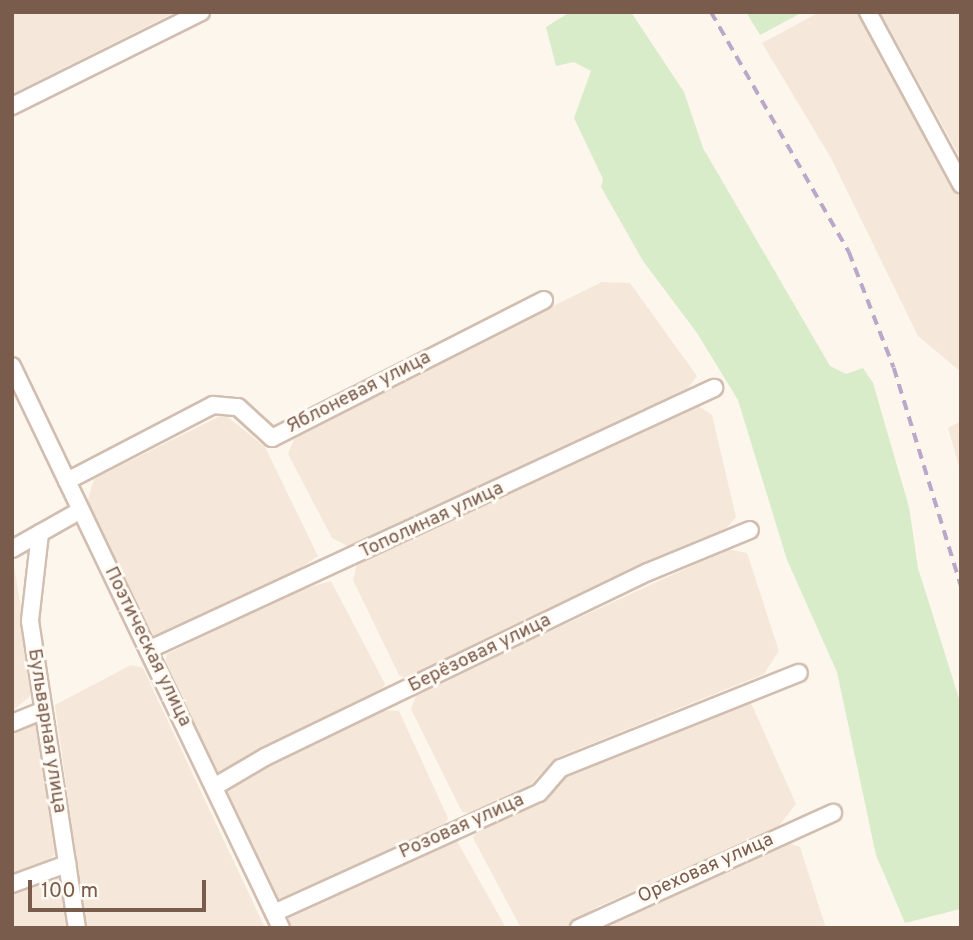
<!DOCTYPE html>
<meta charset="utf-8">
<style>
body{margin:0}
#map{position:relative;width:973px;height:940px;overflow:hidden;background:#fdf6ec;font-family:Overpass,sans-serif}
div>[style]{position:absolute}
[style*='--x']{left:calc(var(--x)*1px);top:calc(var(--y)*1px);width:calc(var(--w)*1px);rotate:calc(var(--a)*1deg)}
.residential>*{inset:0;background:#f5e8da}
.green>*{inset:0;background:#d8ecc9}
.roads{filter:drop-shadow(2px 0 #d1beb0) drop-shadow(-2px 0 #d1beb0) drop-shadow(0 2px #d1beb0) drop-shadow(0 -2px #d1beb0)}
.minor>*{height:16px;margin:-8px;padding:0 8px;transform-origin:8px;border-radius:8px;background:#fff}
.rail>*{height:3.5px;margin-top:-1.75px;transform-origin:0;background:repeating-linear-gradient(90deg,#b9a8c9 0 10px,transparent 0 17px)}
span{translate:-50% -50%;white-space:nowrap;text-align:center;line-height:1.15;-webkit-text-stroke:6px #fffaf3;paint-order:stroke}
.street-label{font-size:19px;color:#7a5c4d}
.frame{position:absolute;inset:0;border:14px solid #7a5c4d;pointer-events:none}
.scale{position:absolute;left:28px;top:880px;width:178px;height:32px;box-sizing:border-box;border:4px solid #7a5c4d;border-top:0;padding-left:9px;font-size:21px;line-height:24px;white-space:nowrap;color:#7a5c4d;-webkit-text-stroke:5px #fffaf3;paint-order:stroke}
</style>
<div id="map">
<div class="residential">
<div style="clip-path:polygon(12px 12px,176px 12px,12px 94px)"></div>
<div style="clip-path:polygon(820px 12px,858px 12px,961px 200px,961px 372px,918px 336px,831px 158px,762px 43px)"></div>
<div style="clip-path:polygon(961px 12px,961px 159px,881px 14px)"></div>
<div style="clip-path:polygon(602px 282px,630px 283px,697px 376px,683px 394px,353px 549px,332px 538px,288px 454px,297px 432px)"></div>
<div style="clip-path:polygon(694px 403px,712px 415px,736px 517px,721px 534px,644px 565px,410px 681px,399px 675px,353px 580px,357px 564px)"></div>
<div style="clip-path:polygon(224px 414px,265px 447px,318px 556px,287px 577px,160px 640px,148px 632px,87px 503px,94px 479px)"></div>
<div style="clip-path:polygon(961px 421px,961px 473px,948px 428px)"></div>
<div style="clip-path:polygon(728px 549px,747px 553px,779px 651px,764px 674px,556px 758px,526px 789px,476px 814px,462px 812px,411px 709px,417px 693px)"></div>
<div style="clip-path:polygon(13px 560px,35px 692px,12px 711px,12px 560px)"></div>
<div style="clip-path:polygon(331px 581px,385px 684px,376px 698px,222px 776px,212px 770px,164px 668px,167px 654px,294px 592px)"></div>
<div style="clip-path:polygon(131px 665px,143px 668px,265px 928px,86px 928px,55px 705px)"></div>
<div style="clip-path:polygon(739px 703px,751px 703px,796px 804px,778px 827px,597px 907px,565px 928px,521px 928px,473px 838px,481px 826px,548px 799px,568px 772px)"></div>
<div style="clip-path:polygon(380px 710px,399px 711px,448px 818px,443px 829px,282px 904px,274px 899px,225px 797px,227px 787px,265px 763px)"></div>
<div style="clip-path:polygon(27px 720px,39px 725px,62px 844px,49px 861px,12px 877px,12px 728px)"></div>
<div style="clip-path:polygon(446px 840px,457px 841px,506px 928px,289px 928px,289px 911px)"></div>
<div style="clip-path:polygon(782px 841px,800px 847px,826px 928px,590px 928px)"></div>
<div style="clip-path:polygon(54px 874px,68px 886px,73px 928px,12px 928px,12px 891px)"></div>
</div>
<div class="green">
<div style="clip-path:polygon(570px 12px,631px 12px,684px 92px,703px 148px,830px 366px,846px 374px,863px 368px,873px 383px,909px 507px,918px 568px,961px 705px,960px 909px,905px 923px,876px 855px,837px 672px,787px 560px,738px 400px,697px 333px,643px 261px,601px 187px,603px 179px,574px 118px,591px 71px,574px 62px,556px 66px,546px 27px)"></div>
<div style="clip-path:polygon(746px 12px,803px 12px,760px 35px)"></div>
</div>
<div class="roads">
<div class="minor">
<div style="--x:868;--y:12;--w:196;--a:61.6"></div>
<div style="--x:12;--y:106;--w:211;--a:-26.4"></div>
<div style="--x:12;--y:366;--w:623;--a:64.42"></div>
<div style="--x:67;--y:481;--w:165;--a:-27.5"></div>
<div style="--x:213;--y:405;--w:25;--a:5"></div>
<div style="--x:238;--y:407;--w:46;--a:42.4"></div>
<div style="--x:272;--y:438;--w:305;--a:-26.9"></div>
<div style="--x:40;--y:533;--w:89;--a:96.5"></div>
<div style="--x:30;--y:621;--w:311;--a:81.3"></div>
<div style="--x:12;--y:549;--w:79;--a:-29.5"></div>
<div style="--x:148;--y:650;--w:624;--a:-24.84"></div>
<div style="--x:12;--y:723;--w:31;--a:-22"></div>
<div style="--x:214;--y:787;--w:59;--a:-30.5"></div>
<div style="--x:265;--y:757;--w:425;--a:-25.8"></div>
<div style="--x:648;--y:572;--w:110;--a:-22.4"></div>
<div style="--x:12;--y:884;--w:59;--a:-20"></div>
<div style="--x:274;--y:913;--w:291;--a:-24.4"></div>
<div style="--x:539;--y:793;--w:33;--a:-49"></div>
<div style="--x:561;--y:768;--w:256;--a:-21.8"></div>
<div style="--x:579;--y:928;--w:279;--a:-24.4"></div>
</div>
</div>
<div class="rail">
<div style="--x:711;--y:12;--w:277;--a:60.1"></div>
<div style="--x:849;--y:252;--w:124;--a:68.8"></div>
<div style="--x:894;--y:368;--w:228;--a:72.9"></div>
</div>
<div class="street-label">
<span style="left:359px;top:393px;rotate:-27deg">Яблоневая улица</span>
<span style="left:432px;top:521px;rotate:-25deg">Тополиная улица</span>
<span style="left:147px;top:647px;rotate:64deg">Поэтическая улица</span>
<span style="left:480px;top:654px;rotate:-26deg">Берёзовая улица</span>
<span style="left:46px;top:731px;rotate:81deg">Бульварная улица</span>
<span style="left:462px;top:827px;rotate:-24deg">Розовая улица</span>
<span style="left:706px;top:869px;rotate:-24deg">Ореховая улица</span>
</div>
<div class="frame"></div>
<div class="scale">100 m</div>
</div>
